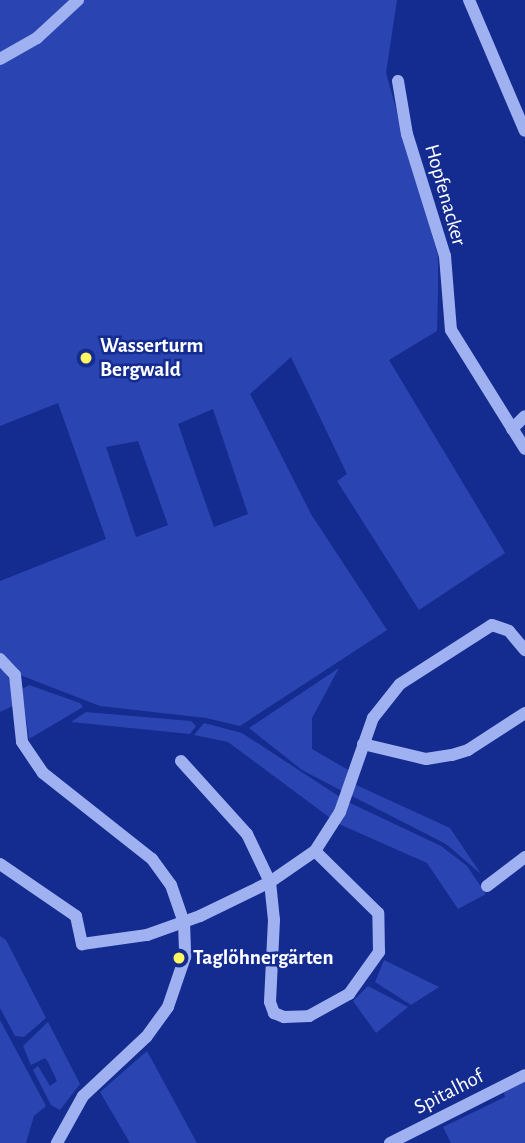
<!DOCTYPE html>
<meta charset="utf-8">
<style>
body{margin:0}
#map{position:relative;width:525px;height:1143px;overflow:hidden;background:#142c90;font-family:"Alegreya Sans",sans-serif}
div>[style]{position:absolute}
[style*='--x']{left:calc(var(--x)*1px);top:calc(var(--y)*1px);width:calc(var(--w)*1px);rotate:calc(var(--a)*1deg)}
.green>*{inset:0;background:#2a45b1}
.minor>*{height:12px;margin:-6px;padding:0 6px;transform-origin:6px;border-radius:6px;background:#a0b1f1}
.dots>*{width:19px;height:19px;translate:-50% -50%;box-sizing:border-box;border:4px solid #142c90;border-radius:50%}
span{translate:-50% -50%;white-space:nowrap;text-align:center;line-height:1.15;-webkit-text-stroke:5px #142c90;paint-order:stroke}
.street-label{font-size:21px;color:#fff}
.poi-label{font-size:21px;color:#fff;font-weight:700}
.left{translate:0 -50%;text-align:left}
</style>
<div id="map">
<div class="green">
<div style="clip-path:polygon(evenodd,0 0,397px 0,386px 73px,438px 256px,438px 292px,437px 331px,389px 360px,505px 553px,419px 610px,337px 481px,347px 474px,291px 357px,250px 394px,311px 514px,387px 630px,240px 726px,206px 718px,100px 706px,20px 675px,0 653px,0 581px,106px 539px,58px 403px,0 426px,0 0,213px 409px,248px 514px,214px 527px,178px 424px,213px 409px,0 0,138px 441px,168px 525px,136px 537px,106px 447px,138px 441px)"></div>
<div style="clip-path:polygon(0 666px,9px 679px,15px 705px,0 712px)"></div>
<div style="clip-path:polygon(339px 668px,312px 718px,312px 749px,350px 771px,344px 792px,302px 770px,249px 728px)"></div>
<div style="clip-path:polygon(29px 685px,80px 703px,83px 707px,29px 739px,22px 689px)"></div>
<div style="clip-path:polygon(86px 712px,191px 721px,196px 726px,190px 734px,71px 722px)"></div>
<div style="clip-path:polygon(204px 723px,242px 733px,340px 797px,333px 820px,228px 742px,194px 735px)"></div>
<div style="clip-path:polygon(354px 784px,450px 828px,481px 874px,446px 844px,350px 795px)"></div>
<div style="clip-path:polygon(348px 802px,441px 846px,467px 866px,486px 894px,458px 909px,427px 863px,339px 824px)"></div>
<div style="clip-path:polygon(0 936px,6px 940px,46px 1018px,24px 1037px,15px 1036px,0 1008px)"></div>
<div style="clip-path:polygon(384px 960px,439px 987px,411px 1005px,375px 982px)"></div>
<div style="clip-path:polygon(368px 986px,408px 1007px,376px 1033px,353px 1001px)"></div>
<div style="clip-path:polygon(0 1020px,46px 1106px,34px 1116px,26px 1143px,0 1143px)"></div>
<div style="clip-path:polygon(48px 1022px,80px 1084px,60px 1110px,51px 1105px,33px 1070px,38px 1066px,50px 1086px,57px 1081px,48px 1062px,45px 1058px,31px 1065px,23px 1046px)"></div>
<div style="clip-path:polygon(147px 1051px,197px 1143px,130px 1143px,100px 1092px)"></div>
<div style="clip-path:polygon(525px 1082px,525px 1143px,451px 1143px,443px 1127px,505px 1097px,504px 1092px)"></div>
</div>
<div class="minor">
<div style="--x:469;--y:0;--w:142;--a:66.9"></div>
<div style="--x:0;--y:59;--w:43;--a:-29.6"></div>
<div style="--x:37;--y:38;--w:56;--a:-42.8"></div>
<div style="--x:398;--y:81;--w:54;--a:80.4"></div>
<div style="--x:407;--y:134;--w:128;--a:72.7"></div>
<div style="--x:445;--y:256;--w:74;--a:85.4"></div>
<div style="--x:451;--y:330;--w:140;--a:58.1"></div>
<div style="--x:512;--y:429;--w:18;--a:-45"></div>
<div style="--x:0;--y:659;--w:22;--a:47"></div>
<div style="--x:15;--y:675;--w:67;--a:84"></div>
<div style="--x:22;--y:742;--w:37;--a:56"></div>
<div style="--x:43;--y:773;--w:139;--a:38.3"></div>
<div style="--x:152;--y:859;--w:32;--a:54"></div>
<div style="--x:171;--y:885;--w:39;--a:71"></div>
<div style="--x:184;--y:922;--w:35;--a:88"></div>
<div style="--x:185;--y:957;--w:53;--a:108.8"></div>
<div style="--x:168;--y:1007;--w:37;--a:126"></div>
<div style="--x:146;--y:1037;--w:86;--a:136.9"></div>
<div style="--x:83;--y:1096;--w:54;--a:119"></div>
<div style="--x:363;--y:744;--w:65;--a:13.4"></div>
<div style="--x:426;--y:759;--w:26;--a:-9"></div>
<div style="--x:452;--y:755;--w:17;--a:-17"></div>
<div style="--x:468;--y:750;--w:68;--a:-33"></div>
<div style="--x:181;--y:761;--w:98;--a:47.9"></div>
<div style="--x:247;--y:834;--w:53;--a:64.4"></div>
<div style="--x:270;--y:882;--w:38;--a:84"></div>
<div style="--x:274;--y:920;--w:82;--a:92.8"></div>
<div style="--x:270;--y:1002;--w:12;--a:70"></div>
<div style="--x:274;--y:1013;--w:11;--a:22"></div>
<div style="--x:284;--y:1017;--w:25;--a:-2"></div>
<div style="--x:309;--y:1016;--w:46;--a:-28.8"></div>
<div style="--x:349;--y:994;--w:52;--a:-54.5"></div>
<div style="--x:379;--y:952;--w:39;--a:-91"></div>
<div style="--x:378;--y:913;--w:88;--a:-135.5"></div>
<div style="--x:0;--y:864;--w:92;--a:34.4"></div>
<div style="--x:76;--y:916;--w:29;--a:78"></div>
<div style="--x:82;--y:944;--w:66;--a:-7.9"></div>
<div style="--x:147;--y:935;--w:56;--a:-19.7"></div>
<div style="--x:200;--y:916;--w:78;--a:-25.9"></div>
<div style="--x:270;--y:882;--w:55;--a:-34.6"></div>
<div style="--x:315;--y:851;--w:46;--a:-57.3"></div>
<div style="--x:340;--y:812;--w:100;--a:-70.7"></div>
<div style="--x:373;--y:718;--w:43;--a:-51.5"></div>
<div style="--x:400;--y:684;--w:109;--a:-32.7"></div>
<div style="--x:492;--y:625;--w:18;--a:19"></div>
<div style="--x:509;--y:631;--w:25;--a:50"></div>
<div style="--x:487;--y:886;--w:48;--a:-37.3"></div>
<div style="--x:390;--y:1143;--w:151;--a:-26.7"></div>
</div>
<div class="dots">
<div style="left:86px;top:358px;background:#fff860"></div>
<div style="left:179px;top:958px;background:#fff860"></div>
</div>
<div class="street-label">
<span style="left:445px;top:195px;rotate:74deg">Hopfenacker</span>
<span style="left:449px;top:1092px;rotate:-27deg">Spitalhof</span>
</div>
<div class="poi-label">
<span class="left" style="left:100px;top:358px">Wasserturm<br>Bergwald</span>
<span class="left" style="left:193px;top:958px">Taglöhnergärten</span>
</div>
</div>
